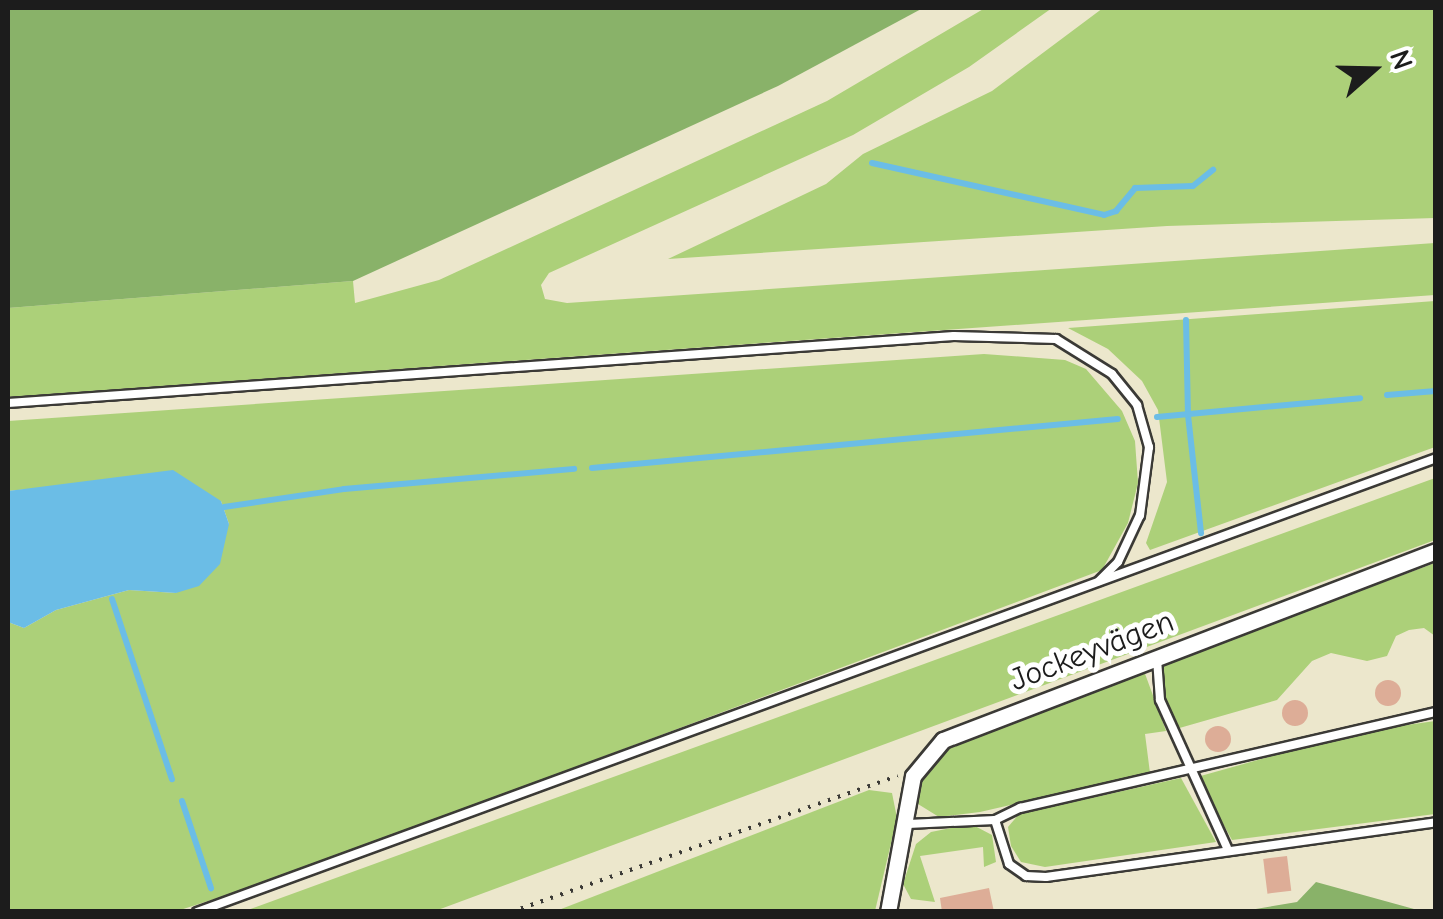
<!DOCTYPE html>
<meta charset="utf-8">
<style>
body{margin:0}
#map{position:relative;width:1443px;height:919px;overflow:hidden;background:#ece7cc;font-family:"Comic Neue",sans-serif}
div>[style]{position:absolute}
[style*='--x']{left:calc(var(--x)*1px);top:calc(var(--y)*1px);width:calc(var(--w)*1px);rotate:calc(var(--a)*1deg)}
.green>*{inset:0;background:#acd079}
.forest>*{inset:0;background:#89b269}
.water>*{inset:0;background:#6bbde6}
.stream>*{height:6px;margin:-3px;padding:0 3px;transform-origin:3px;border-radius:3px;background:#6bbde6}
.building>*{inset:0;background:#ddad97;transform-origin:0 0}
.round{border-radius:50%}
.path>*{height:4px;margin-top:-2px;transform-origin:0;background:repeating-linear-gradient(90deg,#3b3a36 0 2.5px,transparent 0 10.5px)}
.roads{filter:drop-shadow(2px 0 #3b3a36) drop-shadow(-2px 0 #3b3a36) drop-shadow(0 2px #3b3a36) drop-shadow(0 -2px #3b3a36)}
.service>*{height:8px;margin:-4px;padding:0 4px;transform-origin:4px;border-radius:4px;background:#fff}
.minor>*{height:15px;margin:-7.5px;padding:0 7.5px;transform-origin:7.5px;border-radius:7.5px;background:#fff}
span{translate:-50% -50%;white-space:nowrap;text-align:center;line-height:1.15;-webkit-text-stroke:10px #fff;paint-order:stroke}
.street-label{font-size:32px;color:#1c1c1c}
.frame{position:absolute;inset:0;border:10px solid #1c1c1c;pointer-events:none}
.north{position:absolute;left:1323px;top:20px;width:100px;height:100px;-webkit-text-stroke:8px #fff;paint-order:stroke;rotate:70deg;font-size:28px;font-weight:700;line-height:40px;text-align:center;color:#1c1c1c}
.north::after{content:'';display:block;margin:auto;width:35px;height:45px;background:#1c1c1c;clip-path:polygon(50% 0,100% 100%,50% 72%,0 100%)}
</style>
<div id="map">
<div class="green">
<div style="clip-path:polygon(985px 8px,1052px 8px,969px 67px,853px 135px,549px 273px,541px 285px,545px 299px,567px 303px,1435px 243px,1435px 295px,8px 397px,8px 308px,353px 281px,355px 303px,439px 280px,827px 101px)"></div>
<div style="clip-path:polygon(1103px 8px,1435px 8px,1435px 218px,1167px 226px,668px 259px,826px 184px,863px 154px,992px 91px)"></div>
<div style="clip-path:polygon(1435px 301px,1435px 447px,1150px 550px,1146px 543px,1167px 482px,1158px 410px,1142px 381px,1108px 349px,1068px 328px)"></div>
<div style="clip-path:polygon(984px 354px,1065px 360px,1086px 369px,1122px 411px,1135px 441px,1138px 483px,1128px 523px,1102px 570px,279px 878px,174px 912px,8px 911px,8px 622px,24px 628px,56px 610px,129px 590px,176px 593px,229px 524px,221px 501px,104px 482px,8px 491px,8px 421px)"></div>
<div style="clip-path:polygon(1435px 478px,1435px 540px,435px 911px,245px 911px)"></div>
<div style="clip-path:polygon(1435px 563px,1435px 636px,1424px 628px,1409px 630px,1396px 636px,1387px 656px,1367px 661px,1331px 653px,1312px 661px,1277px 700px,1176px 729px,1173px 724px,1159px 679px,1165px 663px)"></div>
<div style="clip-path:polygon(1144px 671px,1166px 731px,1145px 734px,1150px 773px,980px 812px,939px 817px,918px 804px,925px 765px,944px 746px)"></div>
<div style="clip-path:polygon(1435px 721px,1435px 814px,1232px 840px,1197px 777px,1358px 732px)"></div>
<div style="clip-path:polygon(1181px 778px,1216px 842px,1045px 867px,1021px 862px,1011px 846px,1008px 827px,1019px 814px)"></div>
<div style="clip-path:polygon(869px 790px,892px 793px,897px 818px,875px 911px,556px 911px)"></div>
<div style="clip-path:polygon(971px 824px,992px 835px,996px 862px,984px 867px,983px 847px,920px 856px,935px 902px,911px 899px,903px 884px,916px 844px,931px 832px)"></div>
</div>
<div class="forest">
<div style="clip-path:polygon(8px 8px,923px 8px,778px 86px,353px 281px,8px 308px)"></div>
<div style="clip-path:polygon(1316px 882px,1414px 909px,1415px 911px,1244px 911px,1297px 902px)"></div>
</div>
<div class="water">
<div style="clip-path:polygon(173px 470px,221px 501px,229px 524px,220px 564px,199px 586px,176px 593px,129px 590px,56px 610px,24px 628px,8px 622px,8px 491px)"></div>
</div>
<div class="stream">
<div style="--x:872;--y:163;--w:238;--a:12.6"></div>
<div style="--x:1104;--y:215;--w:13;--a:-18"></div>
<div style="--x:1116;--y:211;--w:30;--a:-50"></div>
<div style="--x:1135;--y:188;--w:58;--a:-2"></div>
<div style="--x:1193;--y:186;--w:26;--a:-39"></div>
<div style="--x:1186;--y:320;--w:95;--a:88.8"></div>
<div style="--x:1188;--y:415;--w:119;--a:83.7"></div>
<div style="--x:1387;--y:395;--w:49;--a:-4.7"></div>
<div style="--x:1157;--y:417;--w:204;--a:-5.3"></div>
<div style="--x:592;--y:468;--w:528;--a:-5.32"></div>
<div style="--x:224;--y:507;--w:121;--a:-8.5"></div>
<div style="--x:344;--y:489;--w:231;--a:-5"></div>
<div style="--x:112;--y:599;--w:190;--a:71.6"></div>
<div style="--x:182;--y:801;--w:92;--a:71.6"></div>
</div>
<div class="building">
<div class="round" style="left:1375px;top:680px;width:26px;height:26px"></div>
<div class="round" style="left:1282px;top:700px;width:26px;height:26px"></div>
<div class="round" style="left:1205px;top:726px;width:26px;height:26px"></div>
<div style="left:1287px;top:856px;width:35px;height:24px;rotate:83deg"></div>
<div style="clip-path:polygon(989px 888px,994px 912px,942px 912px,940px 898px)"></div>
</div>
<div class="path">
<div style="--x:511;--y:912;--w:410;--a:-19.4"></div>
</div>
<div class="roads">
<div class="service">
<div style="--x:8;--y:403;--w:948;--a:-4.05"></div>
<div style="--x:954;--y:336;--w:102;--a:1.7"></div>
<div style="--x:1056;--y:339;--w:66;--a:32"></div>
<div style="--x:1112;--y:374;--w:40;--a:51"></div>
<div style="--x:1137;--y:405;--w:44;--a:74.1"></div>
<div style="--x:1149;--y:447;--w:69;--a:97.5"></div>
<div style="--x:1140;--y:515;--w:52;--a:115.1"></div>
<div style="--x:1118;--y:562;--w:27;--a:135"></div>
<div style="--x:1157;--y:659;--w:41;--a:85.8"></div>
<div style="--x:1160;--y:700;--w:162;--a:65.6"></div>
<div style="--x:995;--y:820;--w:28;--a:-26"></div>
<div style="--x:1020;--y:808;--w:427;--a:-13"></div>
<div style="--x:908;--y:824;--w:87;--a:-2.6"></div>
<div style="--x:995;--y:820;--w:46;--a:72.3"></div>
<div style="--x:1009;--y:864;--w:21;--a:35"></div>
<div style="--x:1026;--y:876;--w:20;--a:3"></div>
<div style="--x:1046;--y:877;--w:394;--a:-8"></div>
<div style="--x:197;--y:912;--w:1320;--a:-20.12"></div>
</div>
<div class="minor">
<div style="--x:888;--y:912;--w:138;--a:-79.6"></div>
<div style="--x:913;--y:776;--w:47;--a:-50.2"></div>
<div style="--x:943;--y:740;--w:528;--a:-20.98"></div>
</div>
</div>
<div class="street-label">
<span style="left:1092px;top:651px;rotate:-21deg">Jockeyvägen</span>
</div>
<div class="frame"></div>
<div class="north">N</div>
</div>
